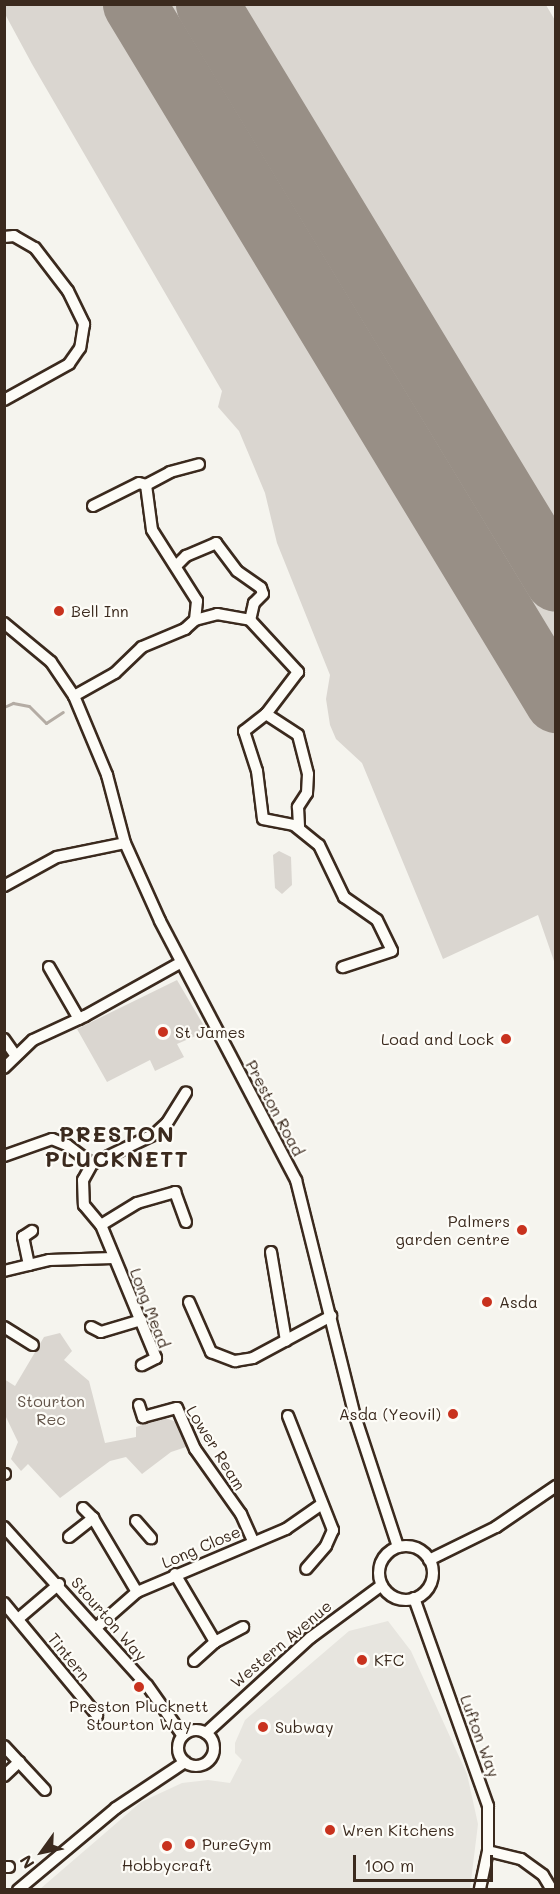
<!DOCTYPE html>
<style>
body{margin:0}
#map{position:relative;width:560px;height:1894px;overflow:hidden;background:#f5f4ee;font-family:Mali,sans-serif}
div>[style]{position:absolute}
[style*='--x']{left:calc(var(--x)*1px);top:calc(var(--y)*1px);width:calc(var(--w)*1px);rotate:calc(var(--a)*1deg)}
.built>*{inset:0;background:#e7e5df}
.green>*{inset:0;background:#dad6d0}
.stream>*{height:3px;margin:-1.5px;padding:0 1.5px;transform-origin:1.5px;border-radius:1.5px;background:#b4aca4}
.runway>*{height:63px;margin:-31.5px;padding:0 31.5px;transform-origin:31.5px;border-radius:31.5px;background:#988f86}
.roads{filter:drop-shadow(2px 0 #3b2a1e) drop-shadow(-2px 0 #3b2a1e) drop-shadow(0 2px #3b2a1e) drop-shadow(0 -2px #3b2a1e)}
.minor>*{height:10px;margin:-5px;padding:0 5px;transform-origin:5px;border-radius:5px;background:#fdfcf7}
.minor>.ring{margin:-5px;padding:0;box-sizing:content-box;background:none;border:10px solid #fdfcf7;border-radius:50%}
.dots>*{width:16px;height:16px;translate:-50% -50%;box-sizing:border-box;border:3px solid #fdfcf7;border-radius:50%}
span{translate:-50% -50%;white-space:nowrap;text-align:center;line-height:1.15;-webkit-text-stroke:4.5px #fdfcf7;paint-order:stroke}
.poi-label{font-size:16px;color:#3b2a1e}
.left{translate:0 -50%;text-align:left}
.right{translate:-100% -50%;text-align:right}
.street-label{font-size:16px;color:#3b2a1e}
.park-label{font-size:16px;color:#63554a}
.district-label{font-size:22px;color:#3b2a1e;font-weight:700;letter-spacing:1.5px}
.frame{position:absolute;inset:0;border:6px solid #3b2a1e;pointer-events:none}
.north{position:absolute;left:12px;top:1822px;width:60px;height:60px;-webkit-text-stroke:4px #fdfcf7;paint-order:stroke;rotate:237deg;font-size:16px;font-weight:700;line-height:24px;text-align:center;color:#3b2a1e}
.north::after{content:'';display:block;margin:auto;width:21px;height:27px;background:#3b2a1e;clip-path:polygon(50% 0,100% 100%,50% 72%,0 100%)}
.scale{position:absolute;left:353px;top:1855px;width:140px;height:27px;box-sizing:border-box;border:3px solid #3b2a1e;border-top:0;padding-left:8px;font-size:18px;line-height:21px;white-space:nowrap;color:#3b2a1e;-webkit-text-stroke:4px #fdfcf7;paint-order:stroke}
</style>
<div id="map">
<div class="built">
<div style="clip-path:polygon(388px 1621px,411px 1651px,467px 1774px,478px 1824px,470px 1889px,40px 1889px,141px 1802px,182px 1783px,208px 1780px,230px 1783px,242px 1760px,235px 1753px,235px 1743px,245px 1720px,349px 1631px)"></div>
</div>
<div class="green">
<div style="clip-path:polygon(4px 5px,546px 5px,556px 22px,555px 964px,538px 915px,443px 959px,362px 763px,336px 739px,330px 725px,326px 699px,330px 675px,277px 543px,265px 493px,239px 431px,218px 407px,222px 391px,32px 64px,5px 14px)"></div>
<div style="clip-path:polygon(279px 851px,291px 857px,292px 885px,282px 894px,275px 888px,273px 855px)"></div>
<div style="clip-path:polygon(177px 980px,207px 1031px,177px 1044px,184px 1057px,155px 1071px,150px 1060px,107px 1082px,77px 1029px)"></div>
<div style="clip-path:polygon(60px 1333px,72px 1351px,64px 1360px,89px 1381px,105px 1443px,136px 1437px,136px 1427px,165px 1418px,177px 1422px,189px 1446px,171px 1452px,142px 1474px,126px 1457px,110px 1461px,60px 1498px,28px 1464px,21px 1471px,11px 1459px,18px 1442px,5px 1415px,4px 1379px,15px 1386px,44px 1337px)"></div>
</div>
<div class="stream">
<div style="--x:4;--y:707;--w:10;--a:-24"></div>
<div style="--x:13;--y:703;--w:16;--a:11"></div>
<div style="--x:29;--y:706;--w:24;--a:45"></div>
<div style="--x:46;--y:723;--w:20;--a:-33"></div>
</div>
<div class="runway">
<div style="--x:134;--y:4;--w:815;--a:58.81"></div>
<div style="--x:207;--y:4;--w:673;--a:58.79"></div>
</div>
<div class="roads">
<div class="minor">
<div style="--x:4;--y:237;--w:10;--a:-6"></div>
<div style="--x:14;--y:236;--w:24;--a:30"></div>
<div style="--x:35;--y:248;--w:54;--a:52.5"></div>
<div style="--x:68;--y:291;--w:37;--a:64"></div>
<div style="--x:84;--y:324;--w:24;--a:99"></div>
<div style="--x:80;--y:348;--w:19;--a:125"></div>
<div style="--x:69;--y:364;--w:74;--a:151"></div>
<div style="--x:146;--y:485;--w:27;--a:-28"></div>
<div style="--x:170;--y:472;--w:30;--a:-15"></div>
<div style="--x:93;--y:506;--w:51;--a:-26.6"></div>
<div style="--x:139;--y:483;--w:7;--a:16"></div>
<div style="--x:146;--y:485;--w:45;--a:82.4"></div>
<div style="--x:152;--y:530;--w:84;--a:57.6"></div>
<div style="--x:197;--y:601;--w:19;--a:96"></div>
<div style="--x:177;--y:565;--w:13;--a:-45"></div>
<div style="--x:186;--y:556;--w:33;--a:-23"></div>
<div style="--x:216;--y:543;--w:35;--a:53"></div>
<div style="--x:237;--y:571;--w:29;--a:35"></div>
<div style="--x:261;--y:588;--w:6;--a:72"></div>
<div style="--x:263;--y:594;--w:13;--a:135"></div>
<div style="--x:254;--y:603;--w:17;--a:103"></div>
<div style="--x:4;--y:623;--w:61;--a:39.7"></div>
<div style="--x:51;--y:662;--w:41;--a:55.9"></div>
<div style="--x:74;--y:696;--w:86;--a:67.3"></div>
<div style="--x:107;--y:775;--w:70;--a:75.2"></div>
<div style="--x:125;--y:843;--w:85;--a:65.8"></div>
<div style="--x:160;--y:921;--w:293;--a:62.3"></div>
<div style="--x:296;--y:1180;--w:243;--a:76"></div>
<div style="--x:355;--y:1416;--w:138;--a:71.8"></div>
<div style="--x:74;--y:696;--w:47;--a:-29.3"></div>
<div style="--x:115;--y:673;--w:37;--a:-44"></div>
<div style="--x:142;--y:647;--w:47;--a:-22.7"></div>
<div style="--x:185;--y:629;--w:13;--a:-42"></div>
<div style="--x:195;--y:620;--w:23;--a:-15"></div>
<div style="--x:217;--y:614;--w:34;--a:10"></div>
<div style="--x:250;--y:620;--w:71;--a:47.3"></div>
<div style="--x:298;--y:672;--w:53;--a:127.3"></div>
<div style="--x:266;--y:714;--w:28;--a:142"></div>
<div style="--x:244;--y:731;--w:42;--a:72"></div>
<div style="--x:257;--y:771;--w:48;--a:82.9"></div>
<div style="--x:263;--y:819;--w:32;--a:11"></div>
<div style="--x:294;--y:825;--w:32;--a:39"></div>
<div style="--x:319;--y:845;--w:58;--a:64.3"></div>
<div style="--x:344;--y:897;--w:40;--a:34.9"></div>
<div style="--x:377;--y:920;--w:34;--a:64"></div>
<div style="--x:392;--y:951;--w:52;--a:161.9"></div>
<div style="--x:266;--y:714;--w:38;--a:33"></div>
<div style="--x:298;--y:735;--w:40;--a:75.6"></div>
<div style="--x:308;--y:774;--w:19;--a:93"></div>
<div style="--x:307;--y:793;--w:17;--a:123"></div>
<div style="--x:298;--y:807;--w:21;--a:87"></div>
<div style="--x:4;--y:886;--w:60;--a:-28.7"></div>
<div style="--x:57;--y:857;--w:69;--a:-11.6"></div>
<div style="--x:49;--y:967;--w:60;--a:60"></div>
<div style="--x:4;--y:1039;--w:19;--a:55"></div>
<div style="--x:4;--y:1068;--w:40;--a:-44"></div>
<div style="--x:33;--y:1040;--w:57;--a:-24.8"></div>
<div style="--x:85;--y:1016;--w:109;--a:-29.2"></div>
<div style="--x:4;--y:1156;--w:51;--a:-19.5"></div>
<div style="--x:52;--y:1139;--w:16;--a:22"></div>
<div style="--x:67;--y:1145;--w:31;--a:37"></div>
<div style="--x:92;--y:1164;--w:18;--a:119"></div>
<div style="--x:83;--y:1180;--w:25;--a:88"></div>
<div style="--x:84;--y:1205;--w:26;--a:50"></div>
<div style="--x:101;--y:1225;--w:144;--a:67.5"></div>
<div style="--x:156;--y:1358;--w:16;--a:153"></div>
<div style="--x:92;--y:1164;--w:70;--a:-25.5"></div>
<div style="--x:155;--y:1134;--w:16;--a:-43"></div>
<div style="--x:167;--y:1123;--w:36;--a:-58"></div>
<div style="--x:101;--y:1225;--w:42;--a:-31.4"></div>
<div style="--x:137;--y:1203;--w:40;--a:-16"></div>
<div style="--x:175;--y:1192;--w:32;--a:70"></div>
<div style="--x:271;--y:1252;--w:90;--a:80.4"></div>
<div style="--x:29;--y:1265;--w:29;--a:-102"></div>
<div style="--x:23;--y:1237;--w:11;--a:-34"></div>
<div style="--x:4;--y:1271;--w:46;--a:-13.7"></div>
<div style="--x:49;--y:1260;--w:64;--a:-1.8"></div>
<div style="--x:189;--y:1302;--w:55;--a:66.3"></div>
<div style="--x:211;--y:1352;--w:26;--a:21"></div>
<div style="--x:235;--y:1361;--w:18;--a:-9"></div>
<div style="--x:253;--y:1358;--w:89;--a:-28.3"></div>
<div style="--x:4;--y:1327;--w:34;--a:32"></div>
<div style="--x:91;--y:1327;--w:11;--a:27"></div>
<div style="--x:101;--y:1332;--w:42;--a:-16.7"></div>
<div style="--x:139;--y:1405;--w:13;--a:72"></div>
<div style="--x:143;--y:1417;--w:35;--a:-15"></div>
<div style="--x:177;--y:1408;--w:45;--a:66.3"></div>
<div style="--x:195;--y:1449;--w:80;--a:54.7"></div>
<div style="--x:241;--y:1514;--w:30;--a:66"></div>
<div style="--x:288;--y:1416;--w:123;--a:68.5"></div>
<div style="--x:333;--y:1530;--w:17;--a:114"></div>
<div style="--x:326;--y:1546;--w:30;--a:131"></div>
<div style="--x:4;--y:1474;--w:1;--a:0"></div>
<div style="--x:83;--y:1508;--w:14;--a:45"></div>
<div style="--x:136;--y:1521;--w:23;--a:49"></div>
<div style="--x:4;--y:1527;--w:213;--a:47.9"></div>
<div style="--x:147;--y:1685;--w:62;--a:54.8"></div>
<div style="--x:69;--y:1537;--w:31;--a:-38"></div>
<div style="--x:93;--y:1518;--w:86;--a:59.3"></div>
<div class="ring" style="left:379px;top:1546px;width:44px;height:44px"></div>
<div style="--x:429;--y:1560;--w:75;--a:-26.2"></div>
<div style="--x:496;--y:1527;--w:73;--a:-34.3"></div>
<div style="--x:175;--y:1574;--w:79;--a:59.5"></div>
<div style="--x:414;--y:1598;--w:221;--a:70.4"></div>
<div style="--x:488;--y:1806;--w:45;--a:90"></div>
<div style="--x:488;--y:1851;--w:40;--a:102"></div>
<div style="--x:4;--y:1603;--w:146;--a:50.3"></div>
<div style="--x:18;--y:1619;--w:54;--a:-40.5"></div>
<div style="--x:97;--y:1627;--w:53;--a:-41.2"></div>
<div style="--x:137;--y:1592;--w:162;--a:-22.9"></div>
<div style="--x:286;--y:1529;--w:44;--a:-34.8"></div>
<div style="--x:194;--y:1661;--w:28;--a:-42"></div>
<div style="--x:215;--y:1642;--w:32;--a:-28"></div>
<div class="ring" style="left:178px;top:1730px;width:26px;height:26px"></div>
<div style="--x:206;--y:1733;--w:141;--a:-42.4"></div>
<div style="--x:310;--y:1638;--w:89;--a:-36.4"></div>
<div style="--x:4;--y:1746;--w:60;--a:47"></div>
<div style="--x:4;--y:1776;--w:21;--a:-43"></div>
<div style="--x:488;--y:1851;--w:34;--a:14"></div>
<div style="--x:521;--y:1859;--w:27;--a:36"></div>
<div style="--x:543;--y:1875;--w:17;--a:59"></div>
<div style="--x:4;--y:1867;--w:5;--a:0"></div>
<div style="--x:18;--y:1890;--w:128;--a:-39.9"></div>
<div style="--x:116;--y:1808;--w:83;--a:-33.7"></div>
</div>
</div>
<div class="dots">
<div style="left:59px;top:611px;background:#c8321e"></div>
<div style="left:163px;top:1032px;background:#c8321e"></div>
<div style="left:506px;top:1039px;background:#c8321e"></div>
<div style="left:522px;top:1230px;background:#c8321e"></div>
<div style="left:487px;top:1302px;background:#c8321e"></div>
<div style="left:453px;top:1414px;background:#c8321e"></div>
<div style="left:362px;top:1660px;background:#c8321e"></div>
<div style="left:139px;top:1687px;background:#c8321e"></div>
<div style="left:263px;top:1727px;background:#c8321e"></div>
<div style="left:330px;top:1830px;background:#c8321e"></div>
<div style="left:190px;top:1844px;background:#c8321e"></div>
<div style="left:167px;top:1846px;background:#c8321e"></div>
</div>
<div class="poi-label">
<span class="left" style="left:71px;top:611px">Bell Inn</span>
<span class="left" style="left:175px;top:1032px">St James</span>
<span class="right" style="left:494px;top:1039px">Load and Lock</span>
<span class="right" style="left:510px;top:1230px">Palmers<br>garden centre</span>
<span class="left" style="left:499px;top:1302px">Asda</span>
<span class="right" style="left:441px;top:1414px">Asda (Yeovil)</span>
<span class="left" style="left:374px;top:1660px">KFC</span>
<span style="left:139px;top:1715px">Preston Plucknett<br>Stourton Way</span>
<span class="left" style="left:275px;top:1727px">Subway</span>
<span class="left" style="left:342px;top:1830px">Wren Kitchens</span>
<span class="left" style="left:202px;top:1844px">PureGym</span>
<span style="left:167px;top:1865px">Hobbycraft</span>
</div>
<div class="street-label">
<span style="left:275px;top:1108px;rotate:62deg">Preston Road</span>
<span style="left:150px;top:1308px;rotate:69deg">Long Mead</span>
<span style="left:216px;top:1448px;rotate:58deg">Lower Ream</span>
<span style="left:201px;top:1547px;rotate:-23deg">Long Close</span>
<span style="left:109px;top:1619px;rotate:49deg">Stourton Way</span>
<span style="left:281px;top:1644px;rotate:-40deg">Western Avenue</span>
<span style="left:69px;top:1657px;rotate:51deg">Tintern</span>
<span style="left:480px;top:1736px;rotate:70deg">Lufton Way</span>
</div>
<div class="park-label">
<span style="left:51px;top:1410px">Stourton<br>Rec</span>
</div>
<div class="district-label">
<span style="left:117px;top:1146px">PRESTON<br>PLUCKNETT</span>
</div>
<div class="frame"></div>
<div class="north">N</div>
<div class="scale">100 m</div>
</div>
